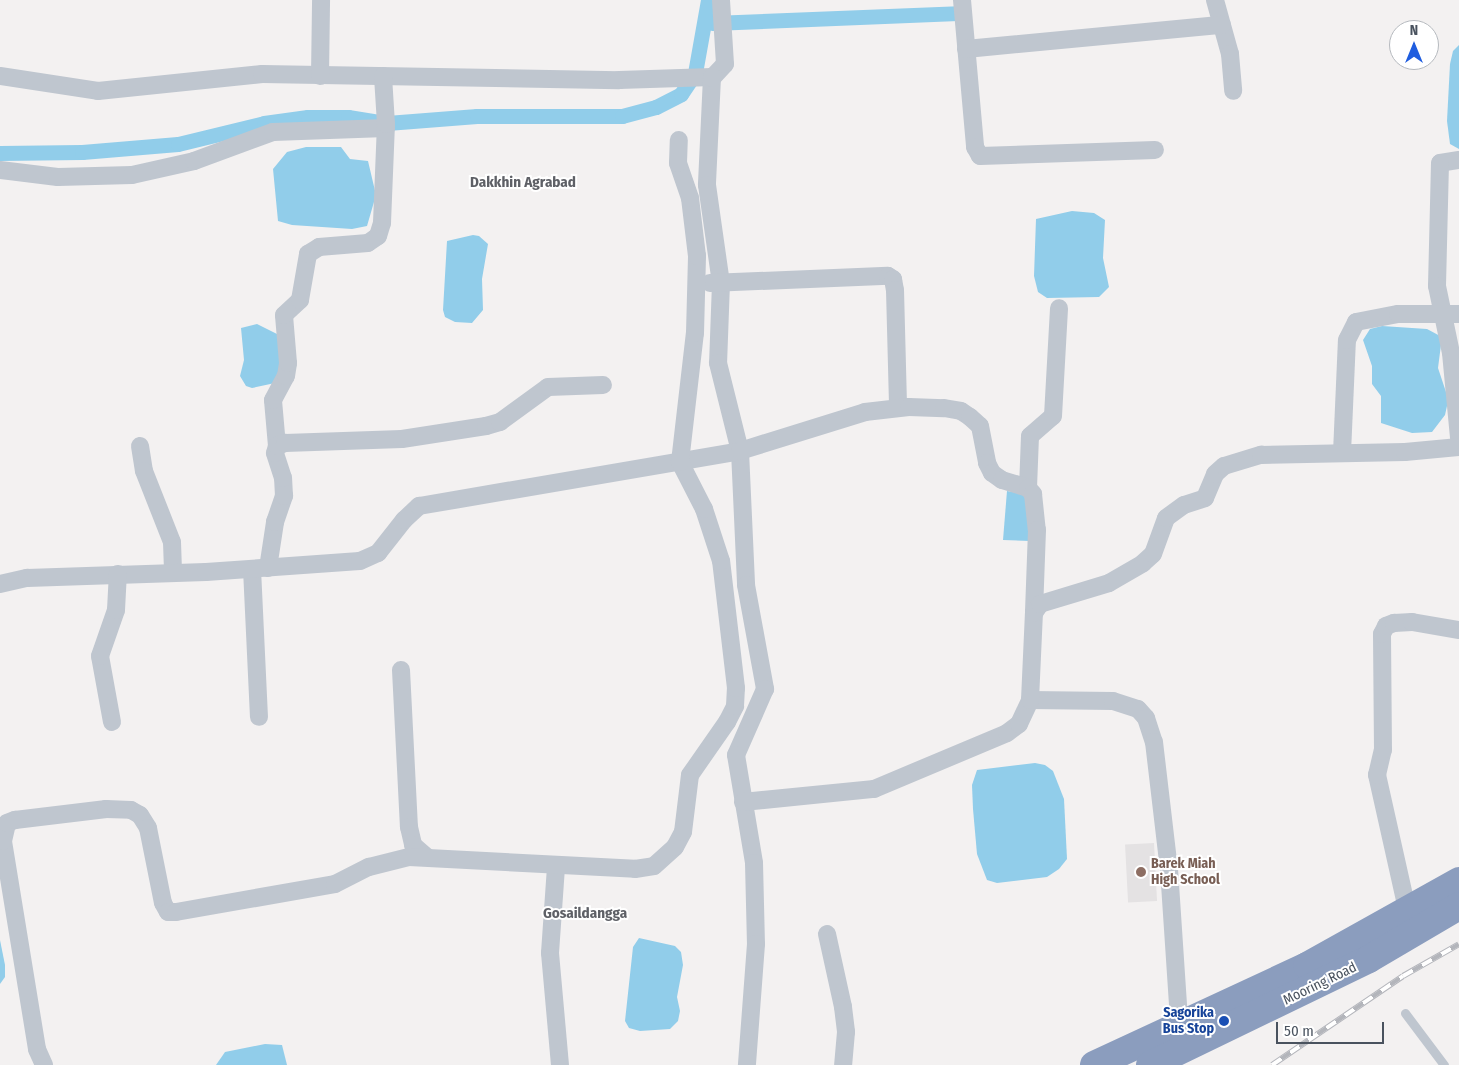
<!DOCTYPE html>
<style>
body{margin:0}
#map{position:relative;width:1459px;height:1065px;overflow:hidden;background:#f3f1f1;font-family:"Fira Sans Condensed",sans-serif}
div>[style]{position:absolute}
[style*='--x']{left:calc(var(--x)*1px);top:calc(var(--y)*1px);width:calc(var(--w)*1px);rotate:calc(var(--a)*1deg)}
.education>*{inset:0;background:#e4e2e3;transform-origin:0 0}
.water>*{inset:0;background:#91cdea}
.canal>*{height:15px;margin:-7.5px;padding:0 7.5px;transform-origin:7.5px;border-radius:7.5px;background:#91cdea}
.lane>*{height:9px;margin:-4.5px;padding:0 4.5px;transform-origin:4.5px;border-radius:4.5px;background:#bfc6cf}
.street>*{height:18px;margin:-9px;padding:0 9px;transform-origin:9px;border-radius:9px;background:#bfc6cf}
.highway>*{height:28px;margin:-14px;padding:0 14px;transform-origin:14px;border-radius:14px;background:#8b9dbe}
.rail>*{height:5.5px;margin-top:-2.75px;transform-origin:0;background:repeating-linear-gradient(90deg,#fff 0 11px,#b3b5bb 0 22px);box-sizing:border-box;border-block:1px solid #b3b5bb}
.dots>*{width:14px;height:14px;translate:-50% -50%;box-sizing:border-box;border:2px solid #fff;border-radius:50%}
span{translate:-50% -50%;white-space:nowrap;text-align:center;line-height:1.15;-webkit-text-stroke:4px #fff;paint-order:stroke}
.education-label{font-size:14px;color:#785e54;font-weight:700}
.left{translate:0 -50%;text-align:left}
.street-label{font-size:14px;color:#49525e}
.transit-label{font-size:14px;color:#164399;font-weight:700}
.right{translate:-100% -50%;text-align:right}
.neighbourhood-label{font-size:15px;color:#5e6066;font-weight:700}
.north{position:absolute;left:1389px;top:20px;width:50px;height:50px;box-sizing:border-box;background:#fff;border:1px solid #b6babf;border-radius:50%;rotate:0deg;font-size:14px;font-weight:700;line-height:20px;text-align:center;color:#49525e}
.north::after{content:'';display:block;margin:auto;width:18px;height:22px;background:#1f5ddf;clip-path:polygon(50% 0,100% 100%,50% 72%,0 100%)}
.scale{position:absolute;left:1276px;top:1022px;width:108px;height:22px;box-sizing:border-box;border:2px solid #49525e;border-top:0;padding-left:6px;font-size:15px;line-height:18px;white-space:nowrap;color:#49525e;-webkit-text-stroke:4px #fff;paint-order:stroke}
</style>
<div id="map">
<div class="education">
<div style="left:1154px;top:843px;width:58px;height:29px;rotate:87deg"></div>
</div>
<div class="water">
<div style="clip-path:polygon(1459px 45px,1459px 149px,1450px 144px,1447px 121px,1450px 64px,1453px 51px)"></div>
<div style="clip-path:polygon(306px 147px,341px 147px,350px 159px,368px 161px,376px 195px,367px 226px,352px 229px,292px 225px,278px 221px,273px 169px,287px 152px)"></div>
<div style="clip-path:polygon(1072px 211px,1094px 213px,1105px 220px,1103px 258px,1109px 287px,1099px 297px,1047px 298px,1038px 292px,1034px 276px,1036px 219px)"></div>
<div style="clip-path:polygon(473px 235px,479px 236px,488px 244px,482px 279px,483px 310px,472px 323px,455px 322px,445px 317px,443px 310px,447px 241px)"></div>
<div style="clip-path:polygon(257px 324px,279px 335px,283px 357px,275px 383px,252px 388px,246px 386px,240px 376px,244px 360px,241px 328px)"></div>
<div style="clip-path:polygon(1382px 326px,1427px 329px,1442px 337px,1438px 368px,1447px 395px,1447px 406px,1445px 415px,1432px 432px,1412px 433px,1381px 423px,1381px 396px,1372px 384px,1372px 366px,1363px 340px,1370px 329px)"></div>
<div style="clip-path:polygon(1007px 491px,1028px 495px,1030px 541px,1003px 540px)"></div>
<div style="clip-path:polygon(1035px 763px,1045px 765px,1053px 771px,1064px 799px,1067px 859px,1059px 869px,1047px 877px,997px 883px,987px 880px,977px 854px,973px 809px,972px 785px,977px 770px)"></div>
<div style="clip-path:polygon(639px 938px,675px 946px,681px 952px,683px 965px,677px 997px,680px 1011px,678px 1021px,670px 1029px,640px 1031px,629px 1028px,625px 1021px,633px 947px)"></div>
<div style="clip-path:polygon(0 940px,5px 965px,5px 977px,0 984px)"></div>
<div style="clip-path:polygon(265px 1044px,282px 1045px,287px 1065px,216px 1065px,225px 1052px)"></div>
</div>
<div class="canal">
<div style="--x:712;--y:23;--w:246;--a:-2.3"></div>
<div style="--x:0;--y:153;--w:82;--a:-0.7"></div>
<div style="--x:82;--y:152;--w:96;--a:-4.8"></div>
<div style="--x:178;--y:144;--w:89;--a:-13.7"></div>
<div style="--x:264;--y:123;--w:44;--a:-7.8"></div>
<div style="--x:308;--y:117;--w:40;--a:0"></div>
<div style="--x:348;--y:117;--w:39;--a:9"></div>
<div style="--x:387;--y:123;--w:90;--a:-4.4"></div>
<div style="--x:477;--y:116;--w:145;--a:0"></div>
<div style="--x:622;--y:116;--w:35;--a:-15"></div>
<div style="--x:656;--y:107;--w:28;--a:-27"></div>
<div style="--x:681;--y:94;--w:25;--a:-56"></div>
<div style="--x:695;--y:73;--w:74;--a:-79.9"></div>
</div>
<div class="lane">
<div style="--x:1405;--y:1013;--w:65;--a:53.1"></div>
</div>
<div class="street">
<div style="--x:962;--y:0;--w:148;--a:84.9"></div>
<div style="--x:975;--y:147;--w:10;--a:61"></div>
<div style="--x:980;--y:156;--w:175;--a:-2"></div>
<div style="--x:1215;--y:0;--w:56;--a:74.5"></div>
<div style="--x:1230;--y:54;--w:37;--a:85"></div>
<div style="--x:966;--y:49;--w:257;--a:-5.4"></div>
<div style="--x:0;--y:76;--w:99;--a:8.7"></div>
<div style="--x:98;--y:91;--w:165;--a:-5.9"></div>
<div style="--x:262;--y:74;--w:357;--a:1"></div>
<div style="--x:619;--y:80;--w:93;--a:-1.8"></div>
<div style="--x:712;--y:77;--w:108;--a:92.7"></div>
<div style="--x:707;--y:185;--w:99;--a:81.9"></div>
<div style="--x:721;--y:283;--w:80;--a:92.1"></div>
<div style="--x:718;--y:363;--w:91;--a:76"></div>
<div style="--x:740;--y:451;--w:134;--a:87.4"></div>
<div style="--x:746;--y:585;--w:106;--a:79.6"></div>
<div style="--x:765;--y:689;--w:72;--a:113.7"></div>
<div style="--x:736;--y:755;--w:109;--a:80.5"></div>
<div style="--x:754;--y:863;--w:81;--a:88.6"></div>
<div style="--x:756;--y:944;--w:121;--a:94.3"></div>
<div style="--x:320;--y:76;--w:76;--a:-89.2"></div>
<div style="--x:712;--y:78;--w:19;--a:-47"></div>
<div style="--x:725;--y:64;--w:64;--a:-93.6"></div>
<div style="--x:1459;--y:160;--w:19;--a:171"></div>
<div style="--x:1440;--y:163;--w:123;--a:91.4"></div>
<div style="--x:1437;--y:286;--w:68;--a:78.2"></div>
<div style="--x:1451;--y:353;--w:85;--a:84.6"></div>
<div style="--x:0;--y:170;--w:58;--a:6.9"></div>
<div style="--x:58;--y:177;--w:74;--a:-1.5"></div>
<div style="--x:132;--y:175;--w:64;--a:-12.7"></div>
<div style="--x:194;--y:161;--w:84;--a:-20.2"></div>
<div style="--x:273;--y:132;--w:113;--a:-2"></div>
<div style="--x:710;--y:283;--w:178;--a:-2.3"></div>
<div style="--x:888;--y:276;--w:6;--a:31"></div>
<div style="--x:893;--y:279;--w:11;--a:80"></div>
<div style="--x:895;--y:290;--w:117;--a:88.5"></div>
<div style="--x:140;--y:446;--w:25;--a:81"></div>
<div style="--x:144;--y:471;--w:76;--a:68.5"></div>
<div style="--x:172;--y:542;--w:30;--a:88"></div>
<div style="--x:277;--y:446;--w:46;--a:-95"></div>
<div style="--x:273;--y:400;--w:27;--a:-62"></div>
<div style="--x:286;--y:376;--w:13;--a:-81"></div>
<div style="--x:288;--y:363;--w:48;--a:-94.8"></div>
<div style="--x:284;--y:315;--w:22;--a:-43"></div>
<div style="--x:300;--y:300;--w:47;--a:-80.1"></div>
<div style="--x:308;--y:254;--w:13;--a:-32"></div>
<div style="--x:319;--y:247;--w:49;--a:-4.7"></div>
<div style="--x:368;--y:243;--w:12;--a:-35"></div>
<div style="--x:378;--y:236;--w:14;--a:-73"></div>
<div style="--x:382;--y:223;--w:99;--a:-87.7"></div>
<div style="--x:386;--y:124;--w:48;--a:-93.6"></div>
<div style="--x:1342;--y:453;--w:113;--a:-87.5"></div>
<div style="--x:1347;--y:340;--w:20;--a:-63"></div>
<div style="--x:1356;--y:322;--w:43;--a:-10.8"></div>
<div style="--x:1398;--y:314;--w:61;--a:0"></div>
<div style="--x:1028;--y:488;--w:52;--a:-87.8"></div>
<div style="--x:1030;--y:436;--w:30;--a:-41"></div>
<div style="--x:1053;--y:416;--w:108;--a:-86.8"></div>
<div style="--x:268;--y:568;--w:47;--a:-81.3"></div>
<div style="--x:275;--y:522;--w:28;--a:-71"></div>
<div style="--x:284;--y:496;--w:18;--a:-93"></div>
<div style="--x:283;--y:478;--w:26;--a:-108"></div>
<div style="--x:275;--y:453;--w:7;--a:-74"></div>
<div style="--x:277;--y:446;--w:9;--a:-21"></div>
<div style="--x:285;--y:443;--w:117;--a:-2"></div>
<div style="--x:402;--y:439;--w:85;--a:-8.8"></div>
<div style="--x:486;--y:426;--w:15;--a:-16"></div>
<div style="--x:500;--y:422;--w:59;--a:-36.1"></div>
<div style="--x:548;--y:387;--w:55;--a:-2.1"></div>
<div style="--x:252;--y:569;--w:148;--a:87.3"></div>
<div style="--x:0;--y:584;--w:28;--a:-13"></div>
<div style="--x:27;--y:578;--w:179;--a:-1.9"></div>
<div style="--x:206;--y:572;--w:154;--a:-4.1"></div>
<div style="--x:360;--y:561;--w:20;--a:-24"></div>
<div style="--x:378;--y:553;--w:42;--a:-51.8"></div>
<div style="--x:404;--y:520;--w:21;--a:-43"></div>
<div style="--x:419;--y:506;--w:326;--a:-9.7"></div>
<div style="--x:740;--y:451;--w:131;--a:-17.3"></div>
<div style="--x:865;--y:412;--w:44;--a:-6.5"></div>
<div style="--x:909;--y:407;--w:35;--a:2"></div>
<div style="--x:944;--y:408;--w:17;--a:10"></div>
<div style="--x:961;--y:411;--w:11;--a:34"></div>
<div style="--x:970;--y:417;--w:13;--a:42"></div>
<div style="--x:980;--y:426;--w:38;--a:79"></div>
<div style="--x:987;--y:463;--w:11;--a:63"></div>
<div style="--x:992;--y:473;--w:12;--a:35"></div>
<div style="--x:1002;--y:480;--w:27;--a:17"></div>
<div style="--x:1028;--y:488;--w:8;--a:50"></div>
<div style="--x:1033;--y:494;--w:36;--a:84"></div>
<div style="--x:1037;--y:530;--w:83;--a:92.1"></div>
<div style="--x:401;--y:670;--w:157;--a:87.1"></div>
<div style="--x:409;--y:827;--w:18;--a:77"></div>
<div style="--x:413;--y:845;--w:18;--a:41"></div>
<div style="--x:1030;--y:700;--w:83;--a:0.7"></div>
<div style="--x:1113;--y:701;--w:26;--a:18"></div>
<div style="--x:1138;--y:709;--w:12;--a:48"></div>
<div style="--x:1146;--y:718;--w:25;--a:72"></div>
<div style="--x:1154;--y:742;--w:128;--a:83.3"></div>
<div style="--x:1169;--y:869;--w:164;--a:86.2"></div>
<div style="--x:112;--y:722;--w:67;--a:-100.3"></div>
<div style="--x:100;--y:656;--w:49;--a:-70.8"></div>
<div style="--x:116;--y:610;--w:36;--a:-87"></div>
<div style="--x:743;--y:802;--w:132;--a:-5.7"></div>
<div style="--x:874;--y:789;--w:144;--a:-22.8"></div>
<div style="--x:1007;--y:733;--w:15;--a:-37"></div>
<div style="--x:1019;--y:724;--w:26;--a:-65"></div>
<div style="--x:1030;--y:700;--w:87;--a:-87.4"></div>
<div style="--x:1034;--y:613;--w:11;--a:-56"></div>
<div style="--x:1040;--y:604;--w:72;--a:-16.9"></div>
<div style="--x:1109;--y:583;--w:39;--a:-30"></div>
<div style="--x:1143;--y:563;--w:13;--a:-42"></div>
<div style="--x:1153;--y:554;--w:38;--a:-70"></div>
<div style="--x:1166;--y:518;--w:22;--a:-36"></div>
<div style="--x:1184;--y:505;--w:22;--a:-18"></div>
<div style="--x:1205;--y:498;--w:26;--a:-67"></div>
<div style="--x:1215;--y:474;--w:12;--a:-42"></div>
<div style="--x:1224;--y:466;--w:39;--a:-17"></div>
<div style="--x:1261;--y:455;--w:144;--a:-1.2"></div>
<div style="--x:1405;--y:452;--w:54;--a:-5.3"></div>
<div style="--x:556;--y:867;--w:86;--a:94"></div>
<div style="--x:550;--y:953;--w:112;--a:84.9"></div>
<div style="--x:1409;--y:918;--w:147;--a:-102.6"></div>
<div style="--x:1377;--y:775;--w:26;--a:-77"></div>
<div style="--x:1383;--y:750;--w:116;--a:-90.5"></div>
<div style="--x:1382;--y:634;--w:9;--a:-63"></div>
<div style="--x:1386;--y:626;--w:9;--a:-21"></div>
<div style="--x:1394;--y:623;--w:18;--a:-3"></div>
<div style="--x:1412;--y:622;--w:48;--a:9.7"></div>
<div style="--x:827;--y:934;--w:75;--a:77.6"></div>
<div style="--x:843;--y:1007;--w:25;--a:83"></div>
<div style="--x:846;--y:1032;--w:33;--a:95"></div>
<div style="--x:44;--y:1065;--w:17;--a:-114"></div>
<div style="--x:37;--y:1049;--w:211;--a:-99.3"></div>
<div style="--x:3;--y:841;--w:18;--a:-77"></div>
<div style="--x:7;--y:823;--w:9;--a:-21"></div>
<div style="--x:15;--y:820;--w:92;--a:-6.9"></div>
<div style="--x:106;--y:809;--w:25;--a:2"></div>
<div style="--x:131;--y:810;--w:10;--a:29"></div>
<div style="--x:140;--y:815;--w:15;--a:58"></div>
<div style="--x:148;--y:828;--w:76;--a:78.7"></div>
<div style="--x:163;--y:903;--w:10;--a:61"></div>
<div style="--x:168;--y:912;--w:8;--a:0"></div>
<div style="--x:176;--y:912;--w:161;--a:-10"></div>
<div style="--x:335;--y:884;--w:38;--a:-27"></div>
<div style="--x:369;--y:867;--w:41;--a:-14"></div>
<div style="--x:409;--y:857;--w:226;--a:3"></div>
<div style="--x:635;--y:869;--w:19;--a:-9"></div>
<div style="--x:654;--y:866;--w:28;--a:-42"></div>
<div style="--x:675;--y:847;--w:17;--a:-62"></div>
<div style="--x:683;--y:832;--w:57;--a:-83"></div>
<div style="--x:690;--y:775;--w:65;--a:-55.1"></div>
<div style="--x:727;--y:722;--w:18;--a:-63"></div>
<div style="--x:735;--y:706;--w:18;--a:-87"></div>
<div style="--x:736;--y:688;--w:128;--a:-96.7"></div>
<div style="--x:721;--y:561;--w:55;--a:-108.1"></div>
<div style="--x:704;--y:509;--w:53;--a:-117.1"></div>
<div style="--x:680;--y:462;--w:130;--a:-83.4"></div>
<div style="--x:695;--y:333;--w:77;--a:-88.5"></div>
<div style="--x:697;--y:256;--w:58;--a:-96.9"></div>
<div style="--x:690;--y:198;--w:37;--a:-109"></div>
<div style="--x:678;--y:163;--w:23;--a:-88"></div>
</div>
<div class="highway">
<div style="--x:1094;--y:1065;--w:235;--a:-24.9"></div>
<div style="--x:1307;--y:966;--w:174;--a:-29.2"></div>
<div style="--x:1150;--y:1065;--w:243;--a:-25.8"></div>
<div style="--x:1369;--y:959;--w:104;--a:-30.5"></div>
</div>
<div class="rail">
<div style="--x:1272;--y:1065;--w:158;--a:-34.2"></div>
<div style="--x:1403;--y:976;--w:64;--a:-29.7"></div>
</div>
<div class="dots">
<div style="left:1141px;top:872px;background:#8d6e63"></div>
<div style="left:1224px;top:1021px;background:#1a4fb4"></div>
</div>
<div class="education-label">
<span class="left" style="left:1151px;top:872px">Barek Miah<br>High School</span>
</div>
<div class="street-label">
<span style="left:1320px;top:984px;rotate:-26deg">Mooring Road</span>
</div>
<div class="transit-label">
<span class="right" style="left:1214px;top:1021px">Sagorika<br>Bus Stop</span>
</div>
<div class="neighbourhood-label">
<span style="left:523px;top:183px">Dakkhin Agrabad</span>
<span style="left:585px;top:914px">Gosaildangga</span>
</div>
<div class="north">N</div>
<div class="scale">50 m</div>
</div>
